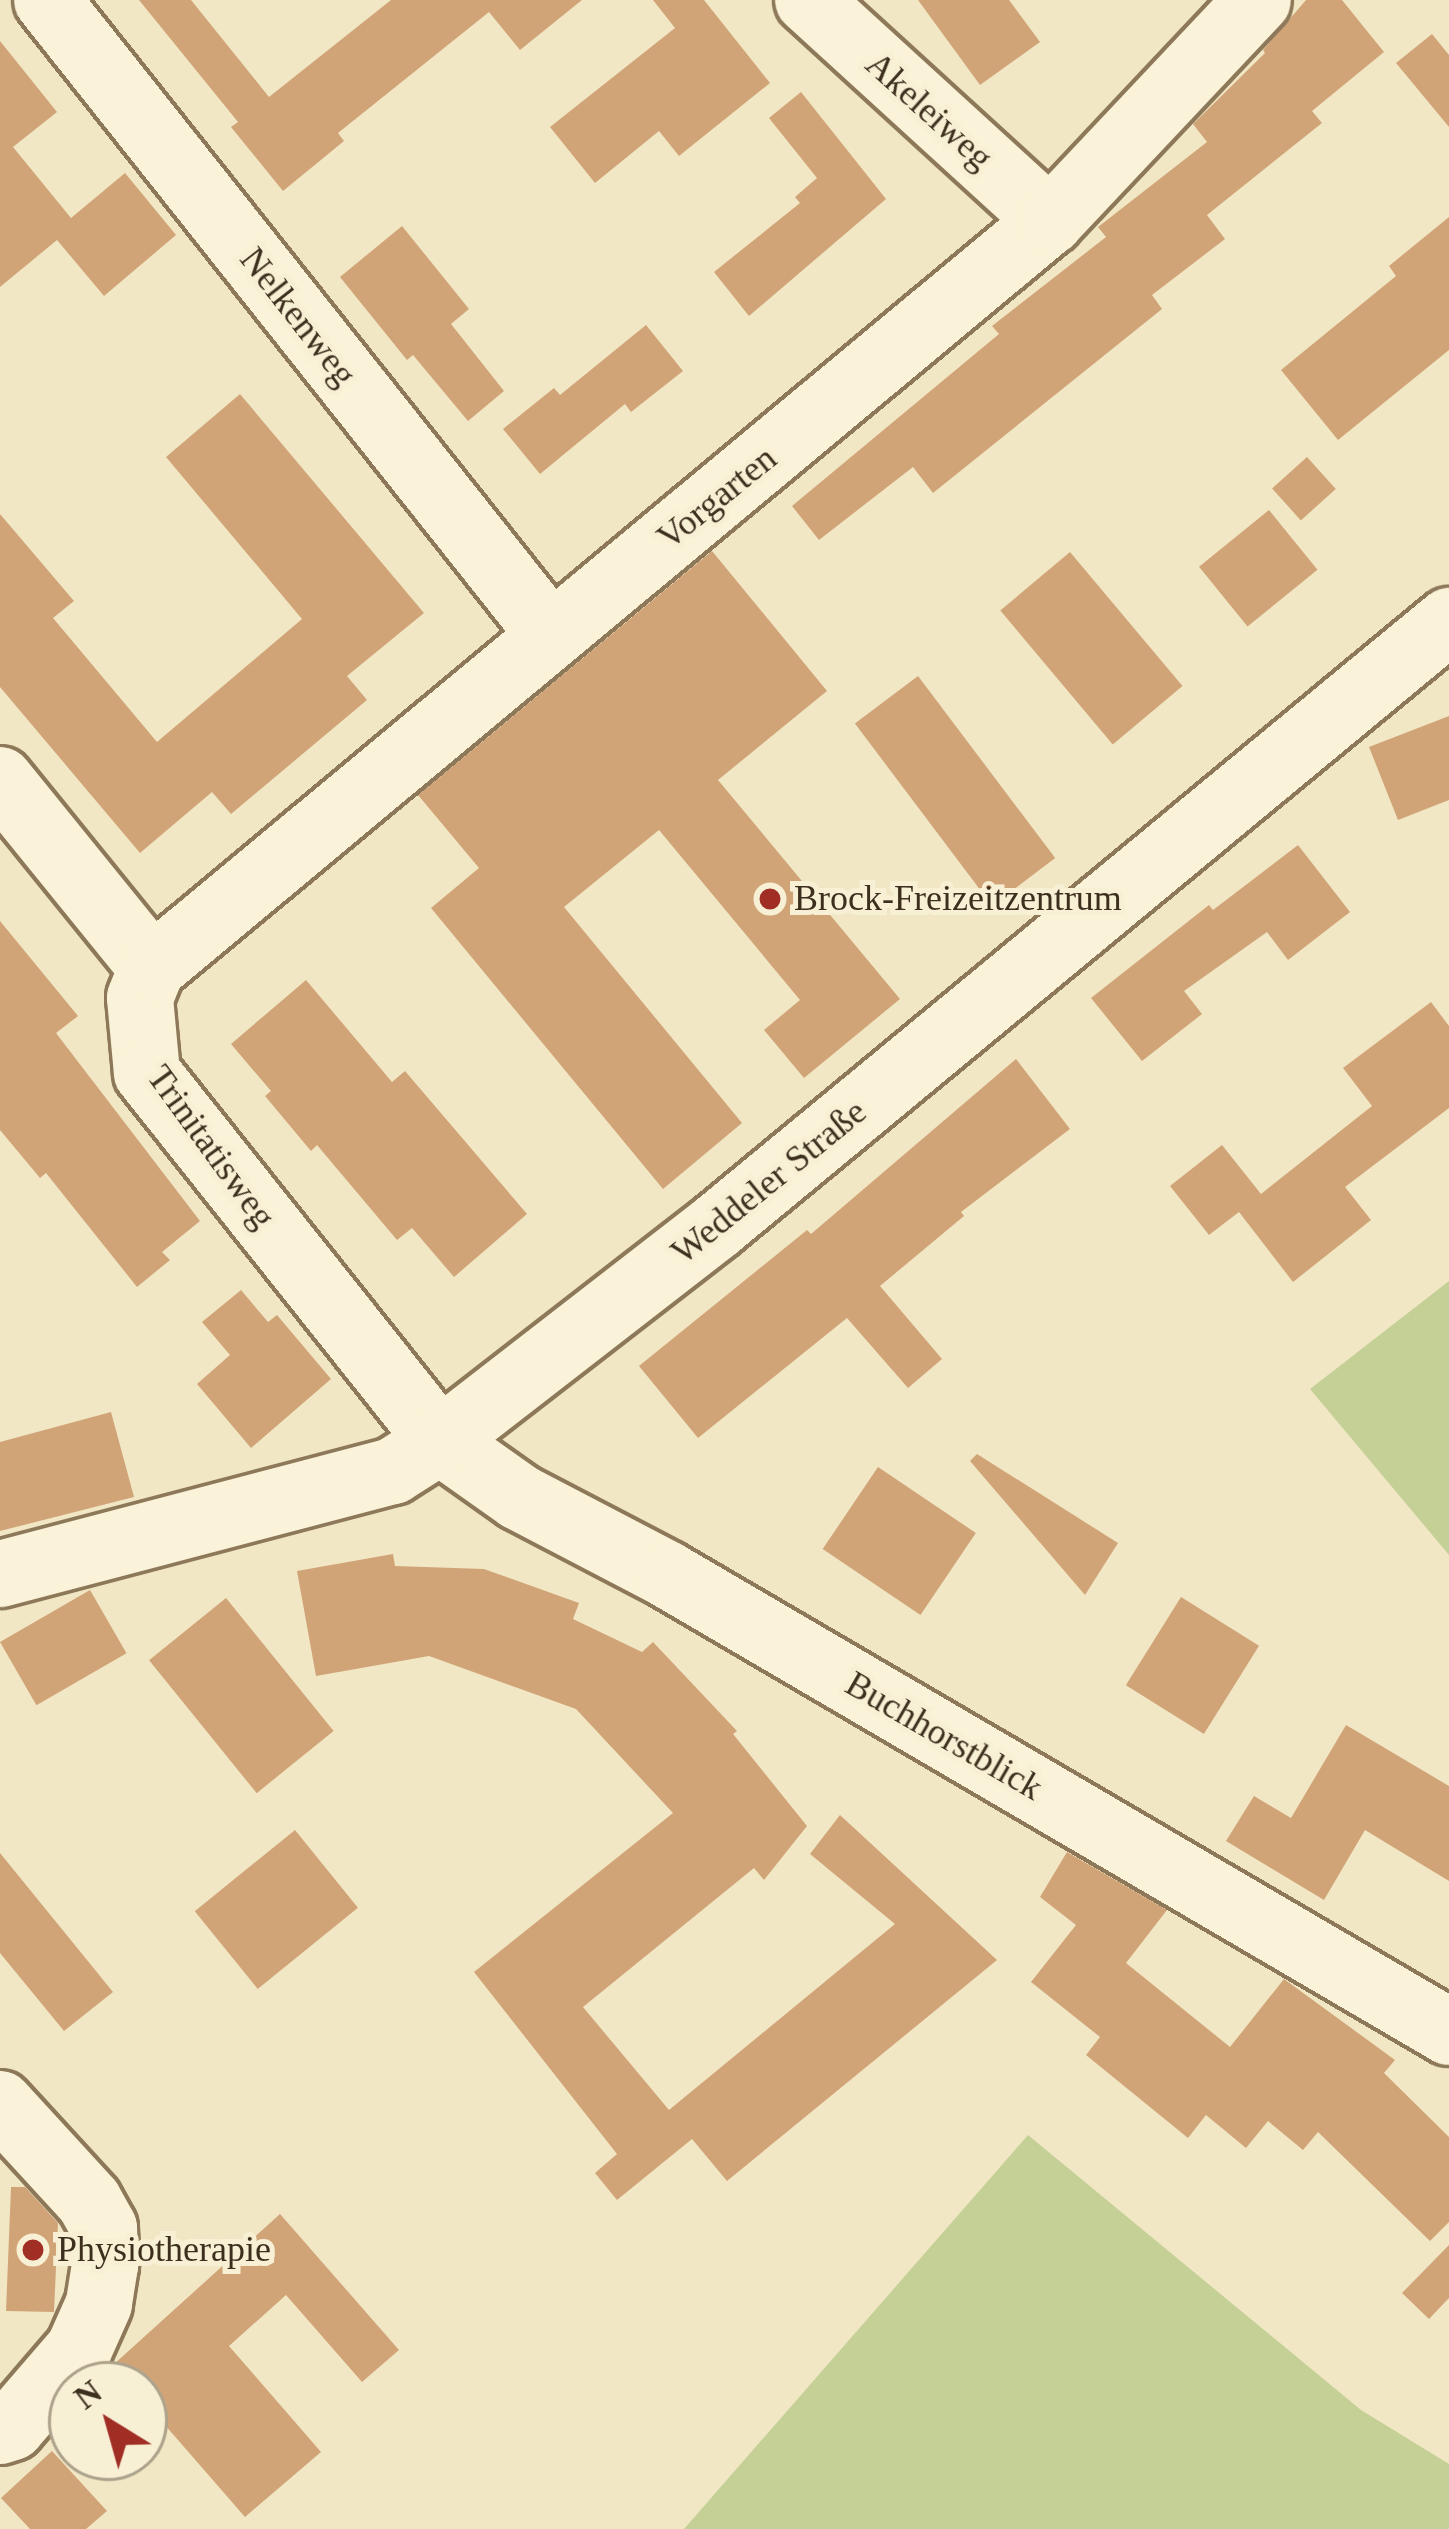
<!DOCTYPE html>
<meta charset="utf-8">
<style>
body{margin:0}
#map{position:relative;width:1449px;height:2529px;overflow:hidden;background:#f1e7c5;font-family:Georgia,serif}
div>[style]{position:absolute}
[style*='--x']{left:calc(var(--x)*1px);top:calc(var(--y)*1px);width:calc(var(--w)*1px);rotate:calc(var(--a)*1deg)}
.green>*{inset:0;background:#c5d097}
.building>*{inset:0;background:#d1a478;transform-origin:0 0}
.roads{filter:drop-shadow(3px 0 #8d7959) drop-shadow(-3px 0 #8d7959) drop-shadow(0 3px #8d7959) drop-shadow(0 -3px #8d7959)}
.minor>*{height:66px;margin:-33px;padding:0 33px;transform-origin:33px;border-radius:33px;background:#fbf3d9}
.dots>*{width:33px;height:33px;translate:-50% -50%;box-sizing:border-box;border:6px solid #f8f0d5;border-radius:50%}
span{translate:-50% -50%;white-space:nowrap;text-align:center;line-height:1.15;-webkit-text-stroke:10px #f8f0d5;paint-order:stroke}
.street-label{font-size:36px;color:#3c2f1e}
.poi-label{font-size:36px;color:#3c2f1e}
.left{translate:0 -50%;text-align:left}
.north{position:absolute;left:48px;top:2361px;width:120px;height:120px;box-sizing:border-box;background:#f8f0d5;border:3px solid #ada38c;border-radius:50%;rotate:323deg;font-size:33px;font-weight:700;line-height:48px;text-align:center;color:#3c2f1e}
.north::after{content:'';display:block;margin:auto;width:42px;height:54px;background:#a02e25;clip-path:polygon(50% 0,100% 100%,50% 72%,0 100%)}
</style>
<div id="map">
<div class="green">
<div style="clip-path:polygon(1449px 1281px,1449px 1555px,1310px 1389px)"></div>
<div style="clip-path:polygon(1028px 2135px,1361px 2410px,1449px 2464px,1449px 2529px,684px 2529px)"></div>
</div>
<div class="building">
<div style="clip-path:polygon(139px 0,191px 0,269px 97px,391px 0,582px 0,520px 50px,489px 12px,338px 133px,344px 141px,283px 191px,231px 127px,238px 122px)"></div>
<div style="clip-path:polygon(653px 0,704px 0,770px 83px,679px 156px,659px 131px,595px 183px,550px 127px,675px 28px)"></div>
<div style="clip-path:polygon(918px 0,1009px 0,1040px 42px,980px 85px)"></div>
<div style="clip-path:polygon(1306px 0,1342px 0,1384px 52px,1312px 111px,1322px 123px,1207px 215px,1225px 239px,1152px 295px,1162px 309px,933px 493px,913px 467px,819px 540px,792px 506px,999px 334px,992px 326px,1106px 237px,1098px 227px,1207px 142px,1193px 124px,1265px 53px,1263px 50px)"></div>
<div style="clip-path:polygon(1432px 34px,1449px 55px,1449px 127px,1396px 63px)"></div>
<div style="clip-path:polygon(0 41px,57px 112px,13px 147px,71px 218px,125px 173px,176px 235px,104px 296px,57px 240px,0 287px)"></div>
<div style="clip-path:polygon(801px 92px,886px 199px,749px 316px,714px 272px,800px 203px,795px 197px,817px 178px,769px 118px)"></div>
<div style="clip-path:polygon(1449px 217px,1449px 350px,1338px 440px,1281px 370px,1396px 276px,1389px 266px)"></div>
<div style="clip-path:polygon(402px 226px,469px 309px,451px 324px,504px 391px,468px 421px,413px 355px,407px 360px,340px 277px)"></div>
<div style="clip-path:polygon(646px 325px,683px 371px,631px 412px,625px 404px,540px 474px,503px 429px,554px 388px,560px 395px)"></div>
<div style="clip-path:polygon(240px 394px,424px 613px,347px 676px,367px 700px,231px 814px,212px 792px,140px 853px,0 687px,0 514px,74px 601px,53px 618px,157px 742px,302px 619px,166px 457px)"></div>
<div style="left:1307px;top:457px;width:43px;height:47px;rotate:48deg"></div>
<div style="left:1269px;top:510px;width:77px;height:90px;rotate:51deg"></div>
<div style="clip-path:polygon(712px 551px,827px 691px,718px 780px,900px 999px,804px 1078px,764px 1030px,800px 1000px,659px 830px,564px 907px,742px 1123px,663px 1189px,431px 908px,479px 868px,418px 795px)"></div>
<div style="left:1070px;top:552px;width:175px;height:91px;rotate:50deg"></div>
<div style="left:918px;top:676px;width:228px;height:79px;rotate:53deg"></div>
<div style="clip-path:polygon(1449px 716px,1449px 800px,1398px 820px,1369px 747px)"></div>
<div style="clip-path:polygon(1298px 845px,1350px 912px,1288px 960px,1267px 932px,1184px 991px,1202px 1014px,1142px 1061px,1091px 998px,1209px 905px,1213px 910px)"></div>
<div style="clip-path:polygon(0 921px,78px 1016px,56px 1033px,200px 1221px,162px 1252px,170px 1260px,137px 1287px,46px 1173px,40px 1178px,0 1130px)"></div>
<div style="clip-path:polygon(306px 980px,392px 1082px,405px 1071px,527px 1214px,454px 1277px,412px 1228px,397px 1240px,317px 1145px,311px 1151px,265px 1096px,271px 1091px,231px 1044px)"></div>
<div style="clip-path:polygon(1431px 1002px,1449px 1026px,1449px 1108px,1345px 1187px,1371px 1220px,1293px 1282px,1239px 1212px,1209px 1235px,1170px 1186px,1222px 1145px,1261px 1194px,1372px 1106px,1343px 1068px)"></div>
<div style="clip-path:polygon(1016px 1059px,1070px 1129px,961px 1212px,964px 1216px,880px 1286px,942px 1359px,908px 1388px,847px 1318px,698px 1438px,639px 1366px,807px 1230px,811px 1234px)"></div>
<div style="clip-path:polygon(241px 1290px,268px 1322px,277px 1315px,331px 1379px,251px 1448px,197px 1384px,230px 1355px,202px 1322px)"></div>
<div style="clip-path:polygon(111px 1412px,134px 1497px,0 1531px,0 1442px)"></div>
<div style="clip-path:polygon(977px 1454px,1118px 1543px,1085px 1595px,970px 1461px)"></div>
<div style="left:878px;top:1467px;width:118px;height:99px;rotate:34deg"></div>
<div style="clip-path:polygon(393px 1554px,395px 1566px,484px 1569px,579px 1603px,573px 1619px,642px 1652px,653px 1642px,737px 1731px,733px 1734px,807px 1826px,764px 1880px,754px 1868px,583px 2007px,669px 2110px,895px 1924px,810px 1854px,840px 1815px,997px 1960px,727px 2181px,692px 2139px,617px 2200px,595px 2173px,617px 2154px,474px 1972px,673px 1813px,576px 1709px,429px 1656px,316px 1676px,297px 1571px)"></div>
<div style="left:90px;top:1590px;width:73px;height:104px;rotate:60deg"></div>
<div style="left:1181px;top:1597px;width:92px;height:104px;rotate:32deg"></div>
<div style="left:226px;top:1598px;width:171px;height:99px;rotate:51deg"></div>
<div style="clip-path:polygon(1346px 1725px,1449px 1786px,1449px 1881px,1365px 1830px,1324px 1900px,1226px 1841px,1254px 1796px,1291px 1818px)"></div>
<div style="left:295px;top:1830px;width:100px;height:129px;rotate:51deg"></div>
<div style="clip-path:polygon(1067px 1852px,1167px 1910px,1126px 1963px,1230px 2047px,1284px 1979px,1395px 2060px,1384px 2073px,1449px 2137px,1449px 2222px,1430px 2241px,1318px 2132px,1303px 2150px,1268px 2121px,1246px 2148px,1206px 2115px,1188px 2138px,1086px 2055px,1100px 2037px,1031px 1982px,1076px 1925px,1040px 1897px)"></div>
<div style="clip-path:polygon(0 1853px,113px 1992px,64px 2031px,0 1953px)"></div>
<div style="clip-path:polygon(11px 2187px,25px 2187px,58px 2223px,54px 2312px,6px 2311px)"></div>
<div style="clip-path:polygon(280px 2214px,399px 2350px,362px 2382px,286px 2295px,229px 2346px,321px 2452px,245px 2517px,144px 2401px,144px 2385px,130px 2385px,113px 2365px)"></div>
<div style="clip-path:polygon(1449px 2245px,1449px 2298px,1429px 2319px,1402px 2293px)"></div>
<div style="clip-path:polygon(52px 2451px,107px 2511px,86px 2529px,30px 2529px,1px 2498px)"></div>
</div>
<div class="roads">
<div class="minor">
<div style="--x:47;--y:0;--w:808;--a:51.58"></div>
<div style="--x:808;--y:0;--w:328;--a:42.4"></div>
<div style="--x:0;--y:780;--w:242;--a:51"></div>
<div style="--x:152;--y:968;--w:32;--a:112"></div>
<div style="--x:140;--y:998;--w:75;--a:84.7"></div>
<div style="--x:147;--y:1073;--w:470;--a:51.5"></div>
<div style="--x:440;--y:1441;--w:97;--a:35.3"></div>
<div style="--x:519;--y:1497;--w:168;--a:27.6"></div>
<div style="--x:668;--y:1575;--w:905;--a:30.33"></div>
<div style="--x:152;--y:968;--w:1168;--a:-39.76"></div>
<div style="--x:1050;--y:221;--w:303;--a:-46.7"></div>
<div style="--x:0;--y:1574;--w:406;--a:-14.7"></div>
<div style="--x:393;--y:1471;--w:56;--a:-32.6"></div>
<div style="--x:440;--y:1441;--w:351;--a:-37.8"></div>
<div style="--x:717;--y:1226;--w:950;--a:-39.57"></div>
<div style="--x:0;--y:2104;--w:132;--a:47.5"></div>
<div style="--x:89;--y:2201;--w:31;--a:61"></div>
<div style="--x:104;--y:2228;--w:37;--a:88"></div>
<div style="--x:105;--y:2265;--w:39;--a:99"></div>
<div style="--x:99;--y:2304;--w:49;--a:114"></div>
<div style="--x:79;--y:2349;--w:103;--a:130.7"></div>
<div style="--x:12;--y:2427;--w:13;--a:162"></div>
</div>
</div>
<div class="dots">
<div style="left:770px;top:899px;background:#a02e25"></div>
<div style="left:33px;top:2250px;background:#a02e25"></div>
</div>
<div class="street-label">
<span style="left:929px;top:111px;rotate:42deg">Akeleiweg</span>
<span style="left:298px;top:317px;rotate:52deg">Nelkenweg</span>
<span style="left:717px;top:498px;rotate:-39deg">Vorgarten</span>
<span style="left:211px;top:1147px;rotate:54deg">Trinitatisweg</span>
<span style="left:769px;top:1182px;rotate:-39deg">Weddeler Straße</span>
<span style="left:944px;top:1736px;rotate:30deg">Buchhorstblick</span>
</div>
<div class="poi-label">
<span class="left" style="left:794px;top:899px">Brock-Freizeitzentrum</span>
<span class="left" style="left:57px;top:2250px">Physiotherapie</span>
</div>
<div class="north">N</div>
</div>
